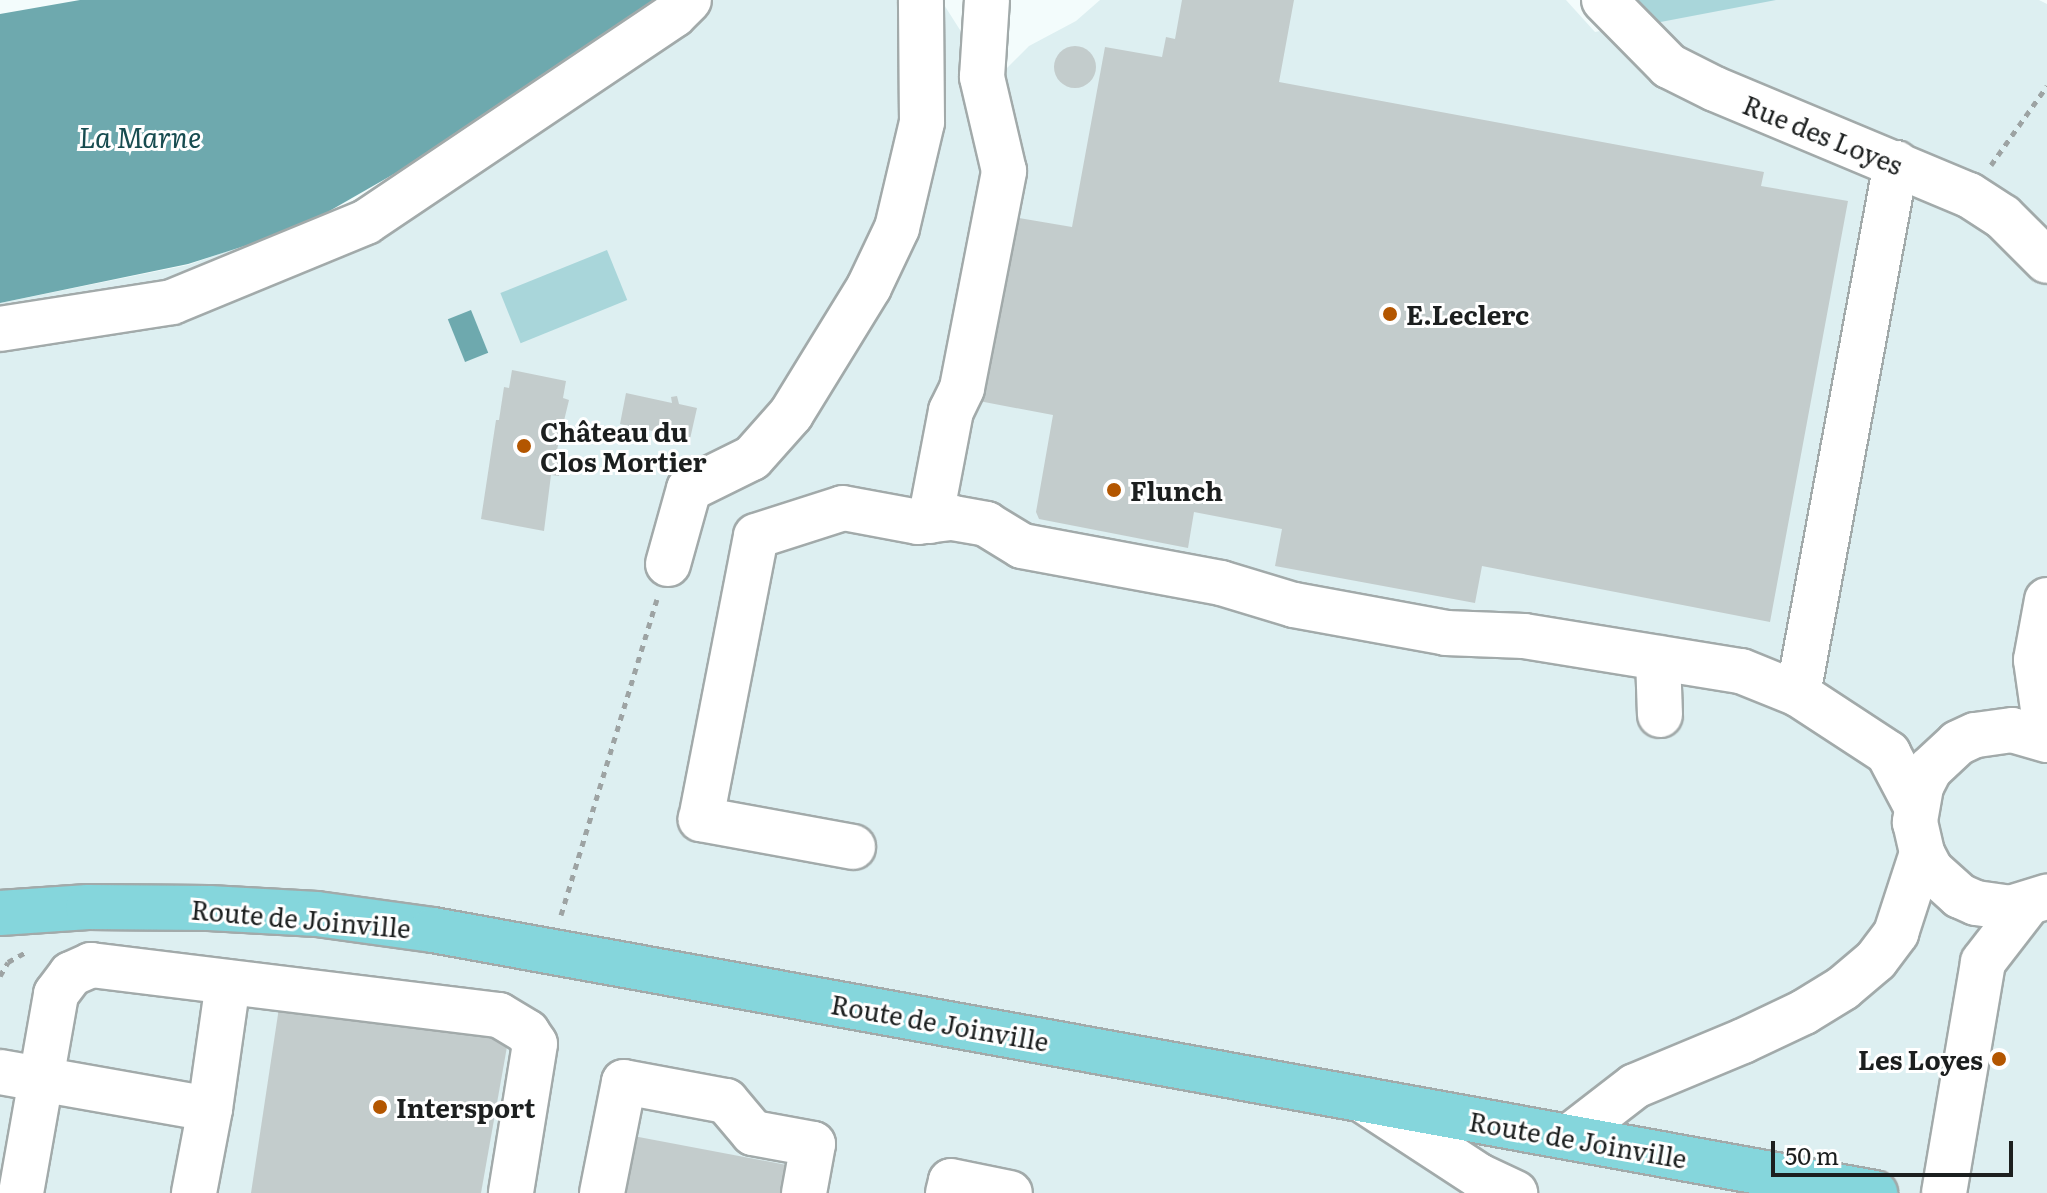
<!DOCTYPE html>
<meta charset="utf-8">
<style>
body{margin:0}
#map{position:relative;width:2047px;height:1193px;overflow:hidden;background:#f3fcfc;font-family:Literata,serif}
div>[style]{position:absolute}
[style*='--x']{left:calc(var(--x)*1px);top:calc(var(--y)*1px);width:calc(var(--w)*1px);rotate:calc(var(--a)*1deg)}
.built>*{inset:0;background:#ddeff1}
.green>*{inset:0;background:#a9d6da;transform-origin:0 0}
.water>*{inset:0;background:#6ea9ae;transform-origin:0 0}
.building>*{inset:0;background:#c3cccc}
.round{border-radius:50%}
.path>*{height:5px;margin-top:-2.5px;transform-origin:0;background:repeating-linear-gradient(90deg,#9da3a3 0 6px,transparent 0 12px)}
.roads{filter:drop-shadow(2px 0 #a2aaaa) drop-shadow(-2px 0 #a2aaaa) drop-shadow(0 2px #a2aaaa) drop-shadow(0 -2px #a2aaaa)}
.minor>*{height:44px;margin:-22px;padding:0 22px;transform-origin:22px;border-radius:22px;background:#fff}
.major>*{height:44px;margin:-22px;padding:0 22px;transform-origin:22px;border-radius:22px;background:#85d6dc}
.dots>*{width:22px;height:22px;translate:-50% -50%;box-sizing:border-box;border:4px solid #fff;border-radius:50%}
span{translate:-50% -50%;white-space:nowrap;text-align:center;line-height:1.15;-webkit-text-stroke:6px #fff;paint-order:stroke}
.street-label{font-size:26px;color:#1c1f1f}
.poi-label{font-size:26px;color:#1c1f1f;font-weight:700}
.left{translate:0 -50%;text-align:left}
.right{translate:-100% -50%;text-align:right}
.water-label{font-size:28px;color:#174c50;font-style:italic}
.scale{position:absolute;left:1771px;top:1141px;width:242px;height:36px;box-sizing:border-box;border:4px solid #1c1f1f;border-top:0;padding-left:10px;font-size:24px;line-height:28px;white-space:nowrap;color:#1c1f1f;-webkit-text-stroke:6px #fff;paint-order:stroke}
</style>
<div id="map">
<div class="built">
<div style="clip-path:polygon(664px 0,941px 0,993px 82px,1029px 46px,1076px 21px,1100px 0,1566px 0,1595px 32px,1768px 0,2039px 0,2047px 4px,2047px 1193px,0 1193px,0 303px,188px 265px,333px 214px,481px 124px)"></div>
</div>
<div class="green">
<div style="clip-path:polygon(1630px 0,1776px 0,1650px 24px)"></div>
<div style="left:607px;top:250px;width:54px;height:115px;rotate:68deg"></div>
</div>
<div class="water">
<div style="clip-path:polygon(80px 0,664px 0,481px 124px,298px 229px,188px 264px,0 303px,0 14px)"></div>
<div style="left:471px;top:310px;width:46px;height:25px;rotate:68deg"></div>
</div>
<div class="building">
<div style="clip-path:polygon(1182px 0,1294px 0,1279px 82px,1764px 172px,1761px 186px,1848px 201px,1770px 622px,1482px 566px,1475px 603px,1275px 566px,1282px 529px,1194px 512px,1188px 548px,1039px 519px,1036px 512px,1053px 415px,979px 401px,1013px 217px,1072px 227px,1105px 47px,1162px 57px,1166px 37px,1175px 39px)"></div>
<div class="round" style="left:1054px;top:46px;width:42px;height:42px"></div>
<div style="clip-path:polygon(512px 370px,566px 381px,563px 398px,569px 400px,555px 458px,562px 460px,559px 476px,551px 475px,544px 531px,481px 519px,496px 420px,499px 420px,504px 387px,509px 388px)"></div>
<div style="clip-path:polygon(626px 393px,672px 403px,671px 397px,677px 396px,679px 404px,697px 408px,690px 439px,620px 424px)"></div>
<div style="clip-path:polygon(280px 1001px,508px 1041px,481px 1193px,251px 1193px)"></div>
<div style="clip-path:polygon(628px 1135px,792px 1166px,786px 1193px,617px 1193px)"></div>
</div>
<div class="path">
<div style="--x:1991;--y:165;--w:97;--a:-54.7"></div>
<div style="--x:561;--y:915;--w:330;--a:-73.1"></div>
<div style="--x:0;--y:976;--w:16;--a:-60"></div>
<div style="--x:8;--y:962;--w:23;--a:-29"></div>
</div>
<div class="roads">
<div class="minor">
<div style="--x:1604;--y:0;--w:93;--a:45.4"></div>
<div style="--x:1669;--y:66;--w:51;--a:26.6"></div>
<div style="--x:1715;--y:89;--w:275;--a:22.7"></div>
<div style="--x:1969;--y:195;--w:40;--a:32.9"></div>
<div style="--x:2003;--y:217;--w:62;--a:45"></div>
<div style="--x:0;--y:329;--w:174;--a:-8.9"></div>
<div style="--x:172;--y:302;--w:210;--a:-22.4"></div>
<div style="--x:366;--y:222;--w:371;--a:-33.9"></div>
<div style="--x:674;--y:15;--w:21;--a:-45"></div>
<div style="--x:930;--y:521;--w:112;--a:-79.2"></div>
<div style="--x:951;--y:411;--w:25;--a:-64"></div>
<div style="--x:962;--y:388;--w:221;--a:-79"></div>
<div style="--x:1004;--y:171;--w:97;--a:-103.2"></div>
<div style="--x:982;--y:77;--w:77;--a:-86.3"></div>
<div style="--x:668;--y:564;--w:78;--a:-74.4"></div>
<div style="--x:689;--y:489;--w:70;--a:-26.2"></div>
<div style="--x:752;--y:458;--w:59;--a:-48.4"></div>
<div style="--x:791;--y:414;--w:149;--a:-58.4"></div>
<div style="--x:869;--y:287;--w:65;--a:-64.6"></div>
<div style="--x:897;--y:228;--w:109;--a:-76.7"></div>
<div style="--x:922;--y:122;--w:122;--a:-90.5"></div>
<div style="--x:2047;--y:600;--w:61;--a:100.4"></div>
<div style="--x:2036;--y:660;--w:78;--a:81.9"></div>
<div style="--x:1658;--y:658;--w:57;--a:88"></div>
<div style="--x:1798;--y:694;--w:540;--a:-79.54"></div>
<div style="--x:2047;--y:740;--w:36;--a:-164"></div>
<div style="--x:2012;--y:730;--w:37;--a:172"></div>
<div style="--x:1975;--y:735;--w:19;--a:155"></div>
<div style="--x:1958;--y:743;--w:38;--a:137"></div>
<div style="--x:1930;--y:769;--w:20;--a:117"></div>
<div style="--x:1921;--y:787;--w:36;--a:100"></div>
<div style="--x:1915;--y:822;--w:32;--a:77"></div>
<div style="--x:1922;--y:853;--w:19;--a:62"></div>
<div style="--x:1931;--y:870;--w:39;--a:42"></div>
<div style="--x:1960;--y:896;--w:17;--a:24"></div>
<div style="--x:1976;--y:903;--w:34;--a:8"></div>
<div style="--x:2010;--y:908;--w:39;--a:-17"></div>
<div style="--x:853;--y:847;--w:155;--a:-169.6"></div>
<div style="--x:701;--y:819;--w:288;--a:-79"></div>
<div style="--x:756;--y:536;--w:91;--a:-17.8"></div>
<div style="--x:843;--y:508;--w:76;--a:10.6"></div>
<div style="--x:918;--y:522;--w:35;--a:-7"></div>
<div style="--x:953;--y:518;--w:34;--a:10"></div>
<div style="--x:986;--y:524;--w:42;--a:31.4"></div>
<div style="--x:1022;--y:546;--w:202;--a:10.5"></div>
<div style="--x:1221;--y:583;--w:76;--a:16.8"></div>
<div style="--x:1294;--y:605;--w:155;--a:10.4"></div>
<div style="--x:1446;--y:633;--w:78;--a:2.2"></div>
<div style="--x:1524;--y:636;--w:220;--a:9.2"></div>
<div style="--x:1741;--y:671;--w:61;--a:22"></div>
<div style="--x:1798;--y:694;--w:108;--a:33.2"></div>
<div style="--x:1888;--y:753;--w:60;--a:62.2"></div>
<div style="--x:0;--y:1072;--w:213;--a:10"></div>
<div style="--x:210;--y:1109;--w:86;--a:100.8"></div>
<div style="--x:1363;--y:1100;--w:139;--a:33.2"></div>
<div style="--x:1479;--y:1176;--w:40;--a:25"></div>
<div style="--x:210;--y:1109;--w:128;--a:-81.9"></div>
<div style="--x:1569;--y:1137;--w:83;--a:-37.7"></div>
<div style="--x:1635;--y:1086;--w:117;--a:-22.6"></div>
<div style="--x:1743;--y:1041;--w:68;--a:-25.4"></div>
<div style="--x:1804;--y:1012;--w:46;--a:-31.6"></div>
<div style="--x:1843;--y:988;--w:43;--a:-40.3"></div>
<div style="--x:1876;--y:960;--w:34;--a:-53"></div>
<div style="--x:1896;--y:933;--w:84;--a:-72"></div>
<div style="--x:21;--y:1193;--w:202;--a:-80"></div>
<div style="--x:56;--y:994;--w:25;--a:-53"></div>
<div style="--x:71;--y:974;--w:22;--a:-24"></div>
<div style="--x:91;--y:965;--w:411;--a:7"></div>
<div style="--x:499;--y:1015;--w:33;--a:31"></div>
<div style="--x:527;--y:1032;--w:14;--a:56"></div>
<div style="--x:535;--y:1044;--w:151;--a:99.2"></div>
<div style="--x:602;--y:1193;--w:113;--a:-78.8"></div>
<div style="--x:624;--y:1082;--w:104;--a:10.6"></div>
<div style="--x:726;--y:1101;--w:42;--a:49.8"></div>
<div style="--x:753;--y:1133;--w:61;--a:10.4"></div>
<div style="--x:813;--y:1144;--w:50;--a:100.4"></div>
<div style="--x:948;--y:1193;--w:12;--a:-76"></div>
<div style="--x:951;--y:1181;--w:60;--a:11.5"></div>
<div style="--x:1944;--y:1193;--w:234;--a:-80.4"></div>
<div style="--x:1983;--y:962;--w:72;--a:-52.3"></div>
</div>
<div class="major">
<div style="--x:0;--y:913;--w:88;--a:-3.9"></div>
<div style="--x:88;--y:907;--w:121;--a:0.5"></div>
<div style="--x:209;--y:908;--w:108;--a:3.2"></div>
<div style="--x:317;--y:914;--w:117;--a:7.9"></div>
<div style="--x:433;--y:930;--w:1466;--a:10.34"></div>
</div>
</div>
<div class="dots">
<div style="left:1390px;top:314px;background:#b35600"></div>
<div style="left:524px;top:446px;background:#b35600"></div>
<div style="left:1114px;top:490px;background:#b35600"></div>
<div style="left:1999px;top:1059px;background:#b35600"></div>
<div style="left:380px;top:1107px;background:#b35600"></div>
</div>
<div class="street-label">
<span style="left:1823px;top:134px;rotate:22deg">Rue des Loyes</span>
<span style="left:301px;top:918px;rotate:5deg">Route de Joinville</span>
<span style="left:940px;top:1022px;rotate:10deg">Route de Joinville</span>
<span style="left:1578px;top:1139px;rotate:10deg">Route de Joinville</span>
</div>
<div class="poi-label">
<span class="left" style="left:1406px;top:314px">E.Leclerc</span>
<span class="left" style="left:540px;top:446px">Château du<br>Clos Mortier</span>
<span class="left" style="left:1130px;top:490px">Flunch</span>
<span class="right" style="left:1983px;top:1059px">Les Loyes</span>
<span class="left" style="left:396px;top:1107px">Intersport</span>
</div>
<div class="water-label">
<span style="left:140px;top:136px">La Marne</span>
</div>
<div class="scale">50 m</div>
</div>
